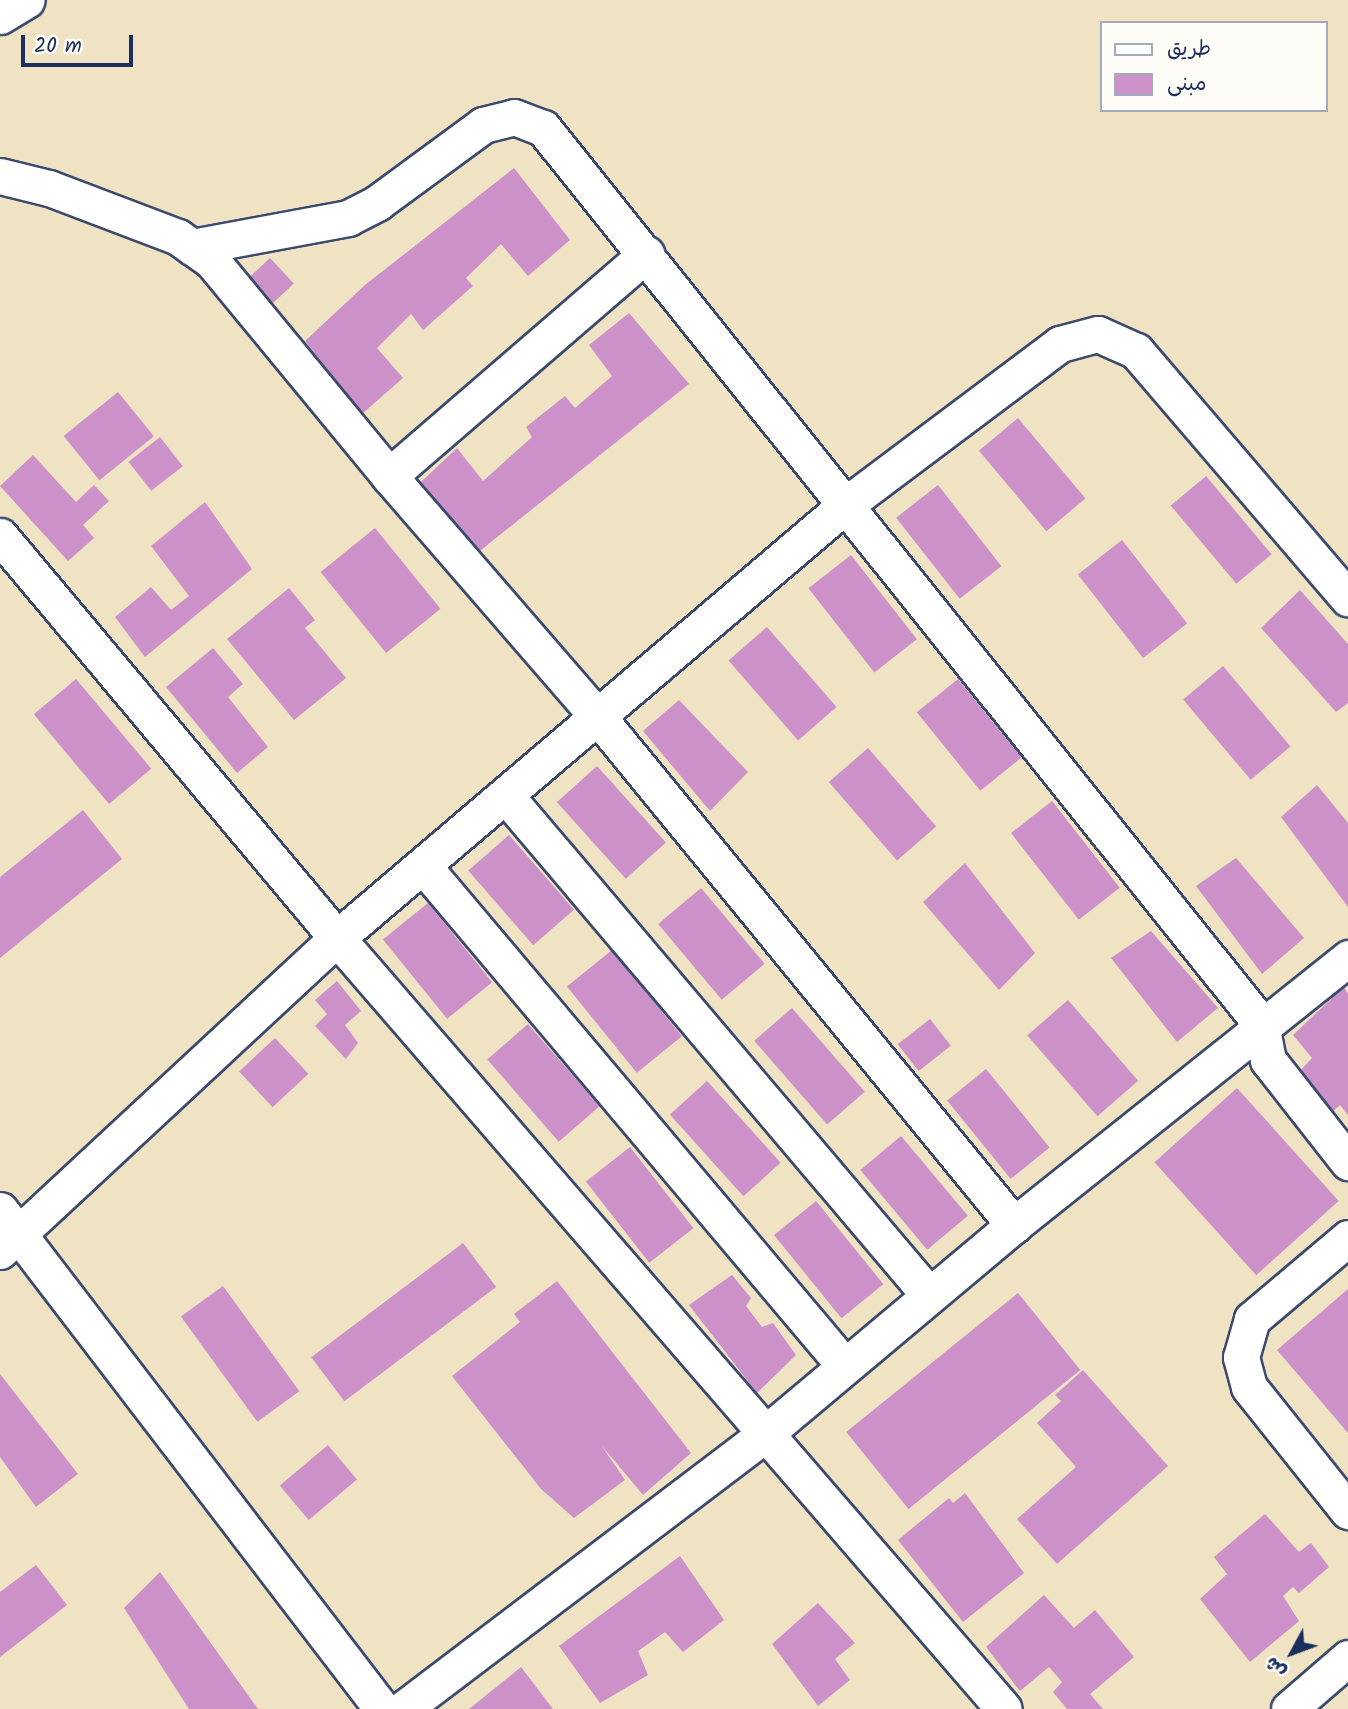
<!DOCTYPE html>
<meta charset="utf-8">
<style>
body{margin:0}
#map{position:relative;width:1348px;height:1709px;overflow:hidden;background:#efe3c4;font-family:Kalam,"Playpen Sans Arabic",sans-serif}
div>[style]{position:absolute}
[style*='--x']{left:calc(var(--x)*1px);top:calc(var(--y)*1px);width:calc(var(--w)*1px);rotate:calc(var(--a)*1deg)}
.building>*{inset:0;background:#cc91c9;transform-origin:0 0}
.roads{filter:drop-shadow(2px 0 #3b4a6d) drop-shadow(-2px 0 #3b4a6d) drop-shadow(0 2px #3b4a6d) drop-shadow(0 -2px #3b4a6d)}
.street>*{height:35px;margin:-17.5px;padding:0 17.5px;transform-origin:17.5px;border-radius:17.5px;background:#fff}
span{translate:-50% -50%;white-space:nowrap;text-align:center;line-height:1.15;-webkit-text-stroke:5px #fdfcf7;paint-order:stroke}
.legend{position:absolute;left:1100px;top:21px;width:228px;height:91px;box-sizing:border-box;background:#fdfcf7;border:2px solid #a3aaba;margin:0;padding:9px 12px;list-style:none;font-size:21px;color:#1b2f5e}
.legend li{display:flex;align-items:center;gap:14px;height:35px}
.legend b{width:35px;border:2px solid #a3aaba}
.north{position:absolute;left:1257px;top:1618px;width:70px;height:70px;-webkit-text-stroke:5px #fdfcf7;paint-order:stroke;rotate:229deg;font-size:19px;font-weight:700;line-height:28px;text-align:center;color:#1b2f5e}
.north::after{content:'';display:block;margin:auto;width:24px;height:32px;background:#1b2f5e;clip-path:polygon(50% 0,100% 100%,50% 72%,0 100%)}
.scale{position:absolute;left:21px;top:35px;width:112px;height:32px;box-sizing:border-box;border:4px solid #1b2f5e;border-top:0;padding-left:9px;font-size:21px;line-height:24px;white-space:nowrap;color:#1b2f5e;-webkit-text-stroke:5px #fdfcf7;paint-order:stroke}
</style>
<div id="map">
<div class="building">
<div style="clip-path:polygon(514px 168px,570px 240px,528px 276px,501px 244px,466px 278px,473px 286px,423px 330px,411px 314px,377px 348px,403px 378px,362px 414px,305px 341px,365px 285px)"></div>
<div style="left:270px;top:258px;width:35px;height:29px;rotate:47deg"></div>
<div style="clip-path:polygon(629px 313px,689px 384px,476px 554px,421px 482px,457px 448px,483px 481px,532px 437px,526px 427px,565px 396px,575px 408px,612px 376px,589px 345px)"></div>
<div style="left:118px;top:392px;width:57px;height:70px;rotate:51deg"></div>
<div style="left:1018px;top:418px;width:105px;height:51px;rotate:50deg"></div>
<div style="left:160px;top:437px;width:37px;height:40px;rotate:52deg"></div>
<div style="clip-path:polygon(33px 455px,76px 502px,94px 485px,109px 501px,83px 525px,94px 538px,68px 561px,0 486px)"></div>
<div style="left:1206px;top:476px;width:102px;height:46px;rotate:50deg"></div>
<div style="left:938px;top:485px;width:103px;height:53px;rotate:52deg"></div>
<div style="clip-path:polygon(205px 502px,252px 569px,145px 657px,115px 617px,151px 587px,171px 610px,189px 596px,151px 546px)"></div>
<div style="left:375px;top:528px;width:104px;height:70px;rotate:51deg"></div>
<div style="left:1122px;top:540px;width:106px;height:56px;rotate:52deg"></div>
<div style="left:851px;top:555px;width:107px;height:54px;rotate:52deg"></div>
<div style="clip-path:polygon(289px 588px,315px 620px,305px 628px,346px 678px,294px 720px,227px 639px)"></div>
<div style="clip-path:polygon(1300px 590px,1348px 644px,1348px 703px,1336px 712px,1261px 628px)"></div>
<div style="left:767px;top:627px;width:106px;height:51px;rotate:49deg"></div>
<div style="clip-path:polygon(213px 648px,243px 684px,228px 697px,268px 747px,237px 773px,166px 687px)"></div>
<div style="left:1223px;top:666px;width:105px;height:52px;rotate:50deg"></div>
<div style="left:76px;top:679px;width:117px;height:55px;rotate:50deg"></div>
<div style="left:958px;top:679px;width:101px;height:53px;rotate:51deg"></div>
<div style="clip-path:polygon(679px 700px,748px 772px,710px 811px,643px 731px)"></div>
<div style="left:868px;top:748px;width:104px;height:52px;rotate:49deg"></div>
<div style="left:597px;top:766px;width:103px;height:54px;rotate:48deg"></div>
<div style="clip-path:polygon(1317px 785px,1348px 823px,1348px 907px,1281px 817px)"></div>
<div style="left:1052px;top:801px;width:110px;height:52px;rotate:52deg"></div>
<div style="clip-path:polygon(83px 810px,122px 859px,0 958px,0 877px)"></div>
<div style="left:509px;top:835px;width:99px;height:54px;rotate:49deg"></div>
<div style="clip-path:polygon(1236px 858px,1304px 938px,1262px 974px,1196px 886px)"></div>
<div style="clip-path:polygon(965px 863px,1035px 953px,999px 990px,923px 902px)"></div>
<div style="left:701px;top:888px;width:99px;height:56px;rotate:50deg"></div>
<div style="left:428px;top:903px;width:102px;height:58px;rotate:51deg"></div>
<div style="clip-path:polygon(1151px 931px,1218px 1008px,1177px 1042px,1111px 958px)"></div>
<div style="left:612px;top:950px;width:111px;height:58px;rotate:51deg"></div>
<div style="clip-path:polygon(337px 981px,361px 1011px,345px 1025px,358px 1043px,346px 1059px,315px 1026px,327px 1014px,315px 1000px)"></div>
<div style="clip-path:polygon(1344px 987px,1348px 994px,1348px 1115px,1340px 1105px,1331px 1113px,1298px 1073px,1312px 1058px,1293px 1035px)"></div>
<div style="left:1068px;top:1000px;width:107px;height:54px;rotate:49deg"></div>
<div style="left:792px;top:1008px;width:111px;height:50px;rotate:49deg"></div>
<div style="left:930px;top:1019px;width:34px;height:41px;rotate:52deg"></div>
<div style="left:528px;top:1024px;width:109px;height:54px;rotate:49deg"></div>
<div style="left:275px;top:1038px;width:49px;height:49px;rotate:47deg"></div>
<div style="left:986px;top:1069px;width:101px;height:50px;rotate:51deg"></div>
<div style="left:707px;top:1081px;width:110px;height:50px;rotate:48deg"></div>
<div style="left:1237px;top:1088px;width:152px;height:111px;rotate:48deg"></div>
<div style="left:901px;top:1136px;width:104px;height:53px;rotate:50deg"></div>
<div style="left:630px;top:1147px;width:103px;height:56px;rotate:52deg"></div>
<div style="left:816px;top:1201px;width:107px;height:54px;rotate:51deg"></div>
<div style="left:463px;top:1243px;width:55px;height:190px;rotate:53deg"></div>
<div style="clip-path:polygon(732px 1275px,751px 1298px,746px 1306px,762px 1327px,773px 1323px,796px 1355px,757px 1393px,689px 1305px)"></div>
<div style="clip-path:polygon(557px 1281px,691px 1453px,643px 1495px,602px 1446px,625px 1480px,574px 1518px,541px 1489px,452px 1376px,520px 1322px,514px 1314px)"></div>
<div style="left:223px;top:1286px;width:130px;height:52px;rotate:54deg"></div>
<div style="clip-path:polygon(1348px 1289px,1348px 1433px,1277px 1350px)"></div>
<div style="left:1018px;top:1293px;width:99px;height:221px;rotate:51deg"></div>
<div style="clip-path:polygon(1083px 1370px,1168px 1466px,1057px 1564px,1017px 1519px,1076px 1467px,1037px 1423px,1061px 1401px,1055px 1395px)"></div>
<div style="clip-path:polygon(0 1374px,78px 1474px,36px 1507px,0 1457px)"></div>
<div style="left:328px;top:1445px;width:45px;height:63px;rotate:50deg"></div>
<div style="clip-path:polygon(965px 1493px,1024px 1573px,963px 1622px,898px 1540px,949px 1498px,953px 1503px)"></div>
<div style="clip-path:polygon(1265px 1514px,1299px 1552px,1311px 1543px,1329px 1567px,1299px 1593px,1293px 1587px,1283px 1596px,1299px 1621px,1250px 1662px,1200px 1599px,1227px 1574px,1214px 1557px)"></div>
<div style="clip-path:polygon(680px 1556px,724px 1620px,683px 1652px,665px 1632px,638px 1651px,648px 1675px,600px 1703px,559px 1646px)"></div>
<div style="clip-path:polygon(36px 1565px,67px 1605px,0 1657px,0 1592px)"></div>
<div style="clip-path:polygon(160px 1572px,258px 1709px,189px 1709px,124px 1608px)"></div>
<div style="clip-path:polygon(1044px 1595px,1074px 1628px,1095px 1610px,1134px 1657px,1090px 1694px,1103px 1709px,1067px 1709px,1053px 1692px,1062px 1682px,1049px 1667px,1020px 1691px,986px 1647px)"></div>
<div style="clip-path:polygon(818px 1603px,855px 1643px,835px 1659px,850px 1680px,818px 1706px,772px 1644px)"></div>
<div style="clip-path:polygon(521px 1667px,553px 1709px,469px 1709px)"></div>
</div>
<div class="roads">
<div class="street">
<div style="--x:0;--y:16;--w:31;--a:-31"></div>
<div style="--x:0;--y:176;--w:50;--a:13.8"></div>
<div style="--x:49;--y:188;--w:138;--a:20.8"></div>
<div style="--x:178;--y:237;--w:42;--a:35.2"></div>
<div style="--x:212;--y:261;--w:278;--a:50.5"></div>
<div style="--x:389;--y:476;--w:319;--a:49.1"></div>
<div style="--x:598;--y:717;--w:657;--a:50.69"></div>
<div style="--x:192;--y:247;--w:159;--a:-10.5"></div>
<div style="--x:348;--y:218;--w:33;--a:-27"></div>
<div style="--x:377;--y:203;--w:132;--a:-36.3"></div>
<div style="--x:483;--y:125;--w:32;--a:-14"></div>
<div style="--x:514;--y:117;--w:31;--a:21"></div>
<div style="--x:543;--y:128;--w:1148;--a:51.29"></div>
<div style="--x:1261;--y:1024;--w:37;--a:79"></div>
<div style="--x:1268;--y:1060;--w:130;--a:51.9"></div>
<div style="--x:389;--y:476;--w:340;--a:-40.8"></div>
<div style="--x:0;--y:536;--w:525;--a:50.03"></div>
<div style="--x:337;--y:938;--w:1019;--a:49.14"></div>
<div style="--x:506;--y:796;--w:654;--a:49.71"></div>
<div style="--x:424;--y:867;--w:651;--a:49.86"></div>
<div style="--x:0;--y:1210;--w:628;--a:52.56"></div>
<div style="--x:1348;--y:1238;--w:126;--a:139.8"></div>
<div style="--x:1252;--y:1319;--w:40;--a:106"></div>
<div style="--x:1241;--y:1357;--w:31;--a:75"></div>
<div style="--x:1249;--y:1387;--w:159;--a:51.4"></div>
<div style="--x:0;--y:1251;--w:460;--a:-42.9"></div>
<div style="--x:337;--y:938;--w:671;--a:-40.41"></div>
<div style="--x:848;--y:503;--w:265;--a:-36.9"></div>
<div style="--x:1060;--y:344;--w:39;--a:-15"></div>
<div style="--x:1098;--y:334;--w:42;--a:24.1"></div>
<div style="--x:1136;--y:351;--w:326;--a:49.4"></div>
<div style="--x:403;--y:1709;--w:456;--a:-37.2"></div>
<div style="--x:766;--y:1433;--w:324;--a:-40"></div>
<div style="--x:1014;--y:1225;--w:428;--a:-38.6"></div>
<div style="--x:1289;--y:1709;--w:78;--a:-40.8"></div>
</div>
</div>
<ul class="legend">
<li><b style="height:9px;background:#fff"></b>طريق</li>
<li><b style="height:19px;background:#cc91c9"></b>مبنى</li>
</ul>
<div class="north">ش</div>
<div class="scale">20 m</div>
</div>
